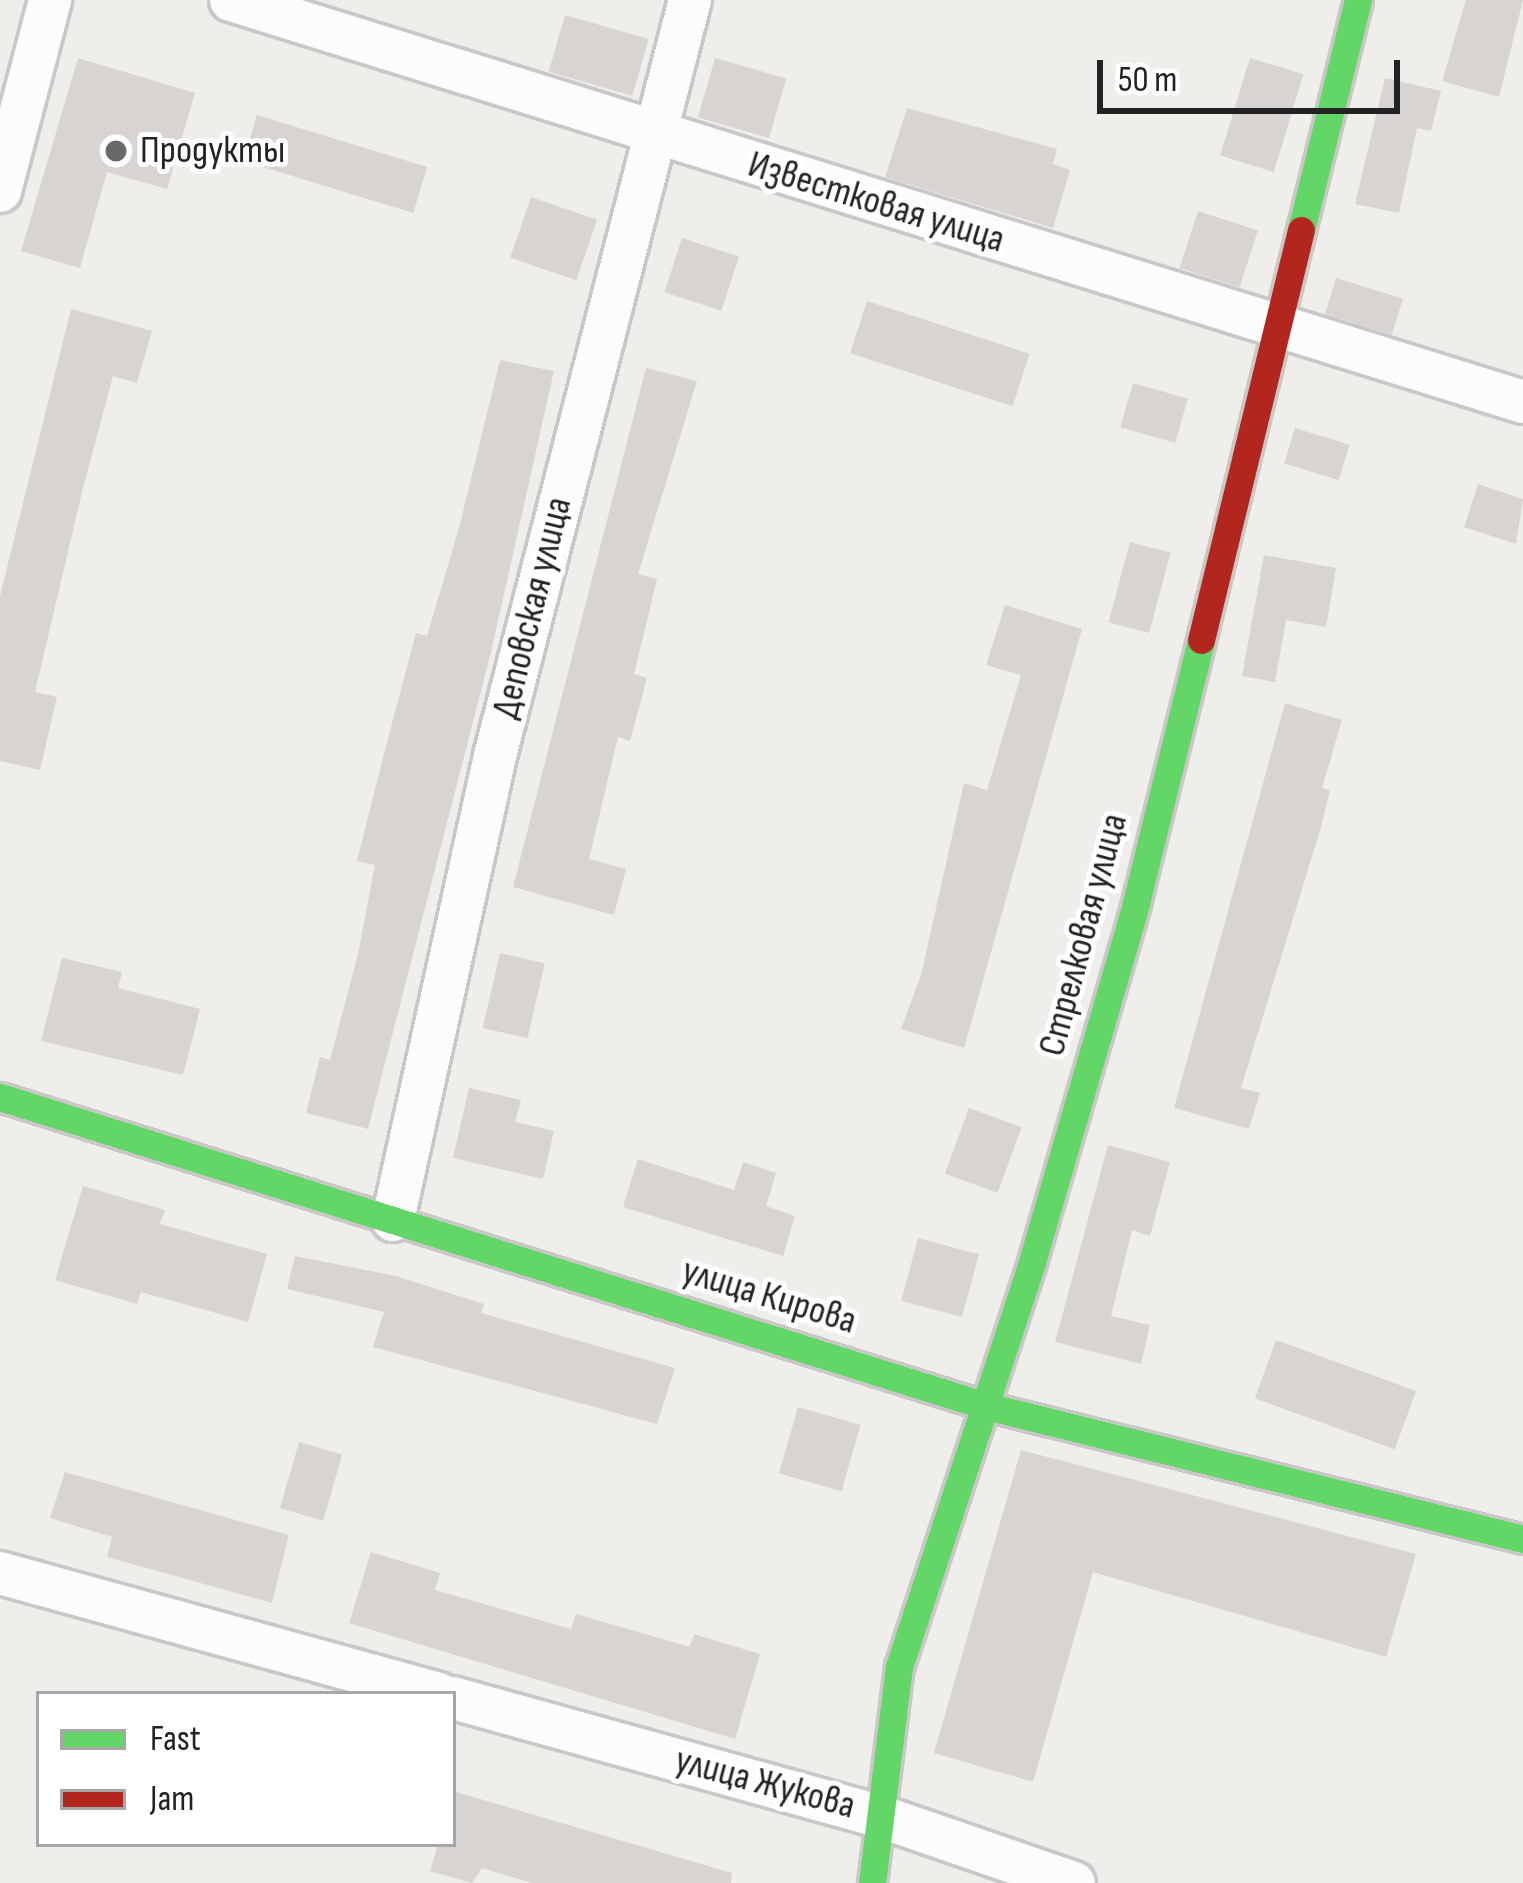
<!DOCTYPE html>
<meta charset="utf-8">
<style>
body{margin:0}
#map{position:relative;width:1523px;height:1883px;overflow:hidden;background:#f0eeeb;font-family:"Sofia Sans Condensed",sans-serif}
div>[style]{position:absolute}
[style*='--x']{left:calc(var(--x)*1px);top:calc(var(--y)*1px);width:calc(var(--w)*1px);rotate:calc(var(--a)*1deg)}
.building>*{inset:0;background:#d7d4d2;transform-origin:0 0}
.roads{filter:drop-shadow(3px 0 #c9c8c7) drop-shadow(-3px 0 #c9c8c7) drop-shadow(0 3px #c9c8c7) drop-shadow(0 -3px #c9c8c7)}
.street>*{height:42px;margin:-21px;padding:0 21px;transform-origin:21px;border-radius:21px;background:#fdfcfc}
.fast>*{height:27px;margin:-13.5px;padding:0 13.5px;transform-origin:13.5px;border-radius:13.5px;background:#63d668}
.jam>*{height:27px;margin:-13.5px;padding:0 13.5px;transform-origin:13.5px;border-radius:13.5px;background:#b3261e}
.dots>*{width:33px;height:33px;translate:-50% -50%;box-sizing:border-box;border:6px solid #fff;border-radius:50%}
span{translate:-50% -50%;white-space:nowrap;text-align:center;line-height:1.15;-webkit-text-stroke:10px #fff;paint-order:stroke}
.poi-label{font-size:39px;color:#222}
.left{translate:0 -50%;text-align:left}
.street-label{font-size:39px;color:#222}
.legend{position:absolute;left:36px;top:1691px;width:420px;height:156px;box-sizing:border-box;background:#fff;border:3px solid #a7a7a7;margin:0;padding:15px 21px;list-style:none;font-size:36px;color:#222}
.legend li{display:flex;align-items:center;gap:24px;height:60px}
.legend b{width:60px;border:3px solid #a7a7a7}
.scale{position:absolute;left:1097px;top:60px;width:303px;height:54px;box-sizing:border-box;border:6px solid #222;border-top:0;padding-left:15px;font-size:36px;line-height:42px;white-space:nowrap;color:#222;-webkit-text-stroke:9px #fff;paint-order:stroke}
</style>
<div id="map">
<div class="building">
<div style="clip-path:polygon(1466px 0,1523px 0,1499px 97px,1442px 81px)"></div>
<div style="left:565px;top:15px;width:87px;height:59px;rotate:16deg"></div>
<div style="clip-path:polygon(78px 58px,195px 93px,167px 189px,107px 172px,80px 268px,21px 251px)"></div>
<div style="left:715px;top:58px;width:74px;height:62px;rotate:16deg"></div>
<div style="left:1250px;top:58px;width:56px;height:102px;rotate:17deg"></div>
<div style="clip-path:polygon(1385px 78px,1441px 91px,1431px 131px,1417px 128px,1399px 213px,1355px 204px)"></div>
<div style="clip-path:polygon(907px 108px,1057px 149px,1053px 164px,1070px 170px,1053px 228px,885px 177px)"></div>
<div style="left:257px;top:115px;width:178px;height:48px;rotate:17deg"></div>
<div style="left:531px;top:197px;width:70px;height:64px;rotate:19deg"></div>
<div style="left:1198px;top:211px;width:63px;height:60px;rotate:18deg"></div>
<div style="left:682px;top:238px;width:60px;height:57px;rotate:18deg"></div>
<div style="left:1336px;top:278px;width:70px;height:38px;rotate:17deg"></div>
<div style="left:867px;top:301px;width:171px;height:55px;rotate:18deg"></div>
<div style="clip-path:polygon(71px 309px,152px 331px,137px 383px,113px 376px,82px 492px,35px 692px,57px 697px,40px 770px,0 761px,0 596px)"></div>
<div style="clip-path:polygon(500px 360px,554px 371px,491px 652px,368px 1129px,306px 1113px,320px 1057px,330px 1060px,358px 954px,375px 865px,357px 861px,385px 750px,416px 633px,427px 636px,459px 528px)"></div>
<div style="clip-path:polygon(646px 368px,697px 381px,638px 574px,657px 579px,634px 674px,647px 678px,630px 741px,618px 737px,589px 859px,626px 869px,614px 915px,513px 887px)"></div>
<div style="left:1133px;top:383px;width:57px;height:46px;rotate:16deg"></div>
<div style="left:1295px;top:428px;width:57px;height:37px;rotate:17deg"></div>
<div style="clip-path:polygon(1478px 484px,1523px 499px,1516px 544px,1464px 527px)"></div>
<div style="left:1130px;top:542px;width:42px;height:83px;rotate:15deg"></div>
<div style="clip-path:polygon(1264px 555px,1336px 568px,1326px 627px,1286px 620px,1275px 682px,1242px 676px)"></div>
<div style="clip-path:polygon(1005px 605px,1082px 629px,964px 1048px,901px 1029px,921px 975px,964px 783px,987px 790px,1021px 675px,986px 665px)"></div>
<div style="clip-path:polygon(1285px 703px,1342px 720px,1322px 788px,1330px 790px,1321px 827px,1241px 1088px,1260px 1093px,1249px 1129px,1174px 1108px)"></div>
<div style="left:500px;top:953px;width:46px;height:77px;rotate:13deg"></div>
<div style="clip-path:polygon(62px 958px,122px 972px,118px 988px,200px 1009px,183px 1075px,41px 1041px)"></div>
<div style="clip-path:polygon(469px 1088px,521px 1100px,515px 1122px,554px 1131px,543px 1179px,453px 1158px)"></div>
<div style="left:969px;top:1108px;width:56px;height:70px;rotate:20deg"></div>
<div style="clip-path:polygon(1108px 1145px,1170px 1162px,1150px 1236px,1132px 1230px,1111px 1316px,1150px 1325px,1141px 1364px,1055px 1342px)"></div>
<div style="clip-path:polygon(638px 1159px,734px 1190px,743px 1162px,776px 1173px,766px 1206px,795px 1216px,783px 1256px,623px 1207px)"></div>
<div style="clip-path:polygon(83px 1186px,165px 1210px,160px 1224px,267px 1254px,248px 1322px,141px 1292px,137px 1304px,55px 1280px)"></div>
<div style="left:918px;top:1238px;width:63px;height:65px;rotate:15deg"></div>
<div style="clip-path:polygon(295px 1256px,396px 1276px,484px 1304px,481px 1313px,675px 1368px,657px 1424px,373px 1347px,384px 1312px,287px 1289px)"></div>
<div style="left:1276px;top:1340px;width:149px;height:62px;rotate:20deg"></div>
<div style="left:798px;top:1407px;width:65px;height:69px;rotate:16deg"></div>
<div style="left:299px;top:1442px;width:45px;height:69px;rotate:16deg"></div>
<div style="clip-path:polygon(1021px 1450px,1416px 1554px,1386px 1657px,1093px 1572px,1033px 1782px,934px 1753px)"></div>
<div style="clip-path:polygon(65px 1472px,289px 1535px,272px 1603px,107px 1557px,112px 1537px,50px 1518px)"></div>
<div style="clip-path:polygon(371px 1552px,440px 1573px,435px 1590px,571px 1629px,576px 1614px,690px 1647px,694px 1634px,760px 1654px,735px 1739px,349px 1623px)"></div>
<div style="clip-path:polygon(453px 1791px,732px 1873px,731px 1883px,532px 1883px,482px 1868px,472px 1883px,430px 1871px,438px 1844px,453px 1844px)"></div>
</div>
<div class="roads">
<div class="street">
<div style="--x:231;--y:0;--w:1353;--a:17.28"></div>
<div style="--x:0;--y:191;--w:197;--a:-75.3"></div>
<div style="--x:393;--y:1220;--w:475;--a:-77.6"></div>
<div style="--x:495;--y:756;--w:781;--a:-75.54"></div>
<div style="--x:0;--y:1573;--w:455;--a:15.4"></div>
<div style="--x:453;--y:1698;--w:442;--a:15.5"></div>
<div style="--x:879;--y:1816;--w:206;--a:19"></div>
</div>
<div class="fast">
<div style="--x:1301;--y:230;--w:237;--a:-76.1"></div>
<div style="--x:0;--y:1097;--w:1033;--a:17.4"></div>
<div style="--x:986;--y:1406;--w:553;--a:13.91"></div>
<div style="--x:872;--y:1883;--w:218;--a:-82.9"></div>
<div style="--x:899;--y:1667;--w:426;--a:-71.8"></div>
<div style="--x:1032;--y:1262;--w:374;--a:-73.8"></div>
<div style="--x:1136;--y:903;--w:271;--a:-76.1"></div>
</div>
<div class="jam">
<div style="--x:1201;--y:640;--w:422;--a:-76.3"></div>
</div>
</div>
<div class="dots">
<div style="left:116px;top:151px;background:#6a6968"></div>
</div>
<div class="poi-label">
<span class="left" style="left:140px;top:151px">Продукты</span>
</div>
<div class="street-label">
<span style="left:876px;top:203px;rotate:17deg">Известковая улица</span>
<span style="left:533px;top:608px;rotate:-76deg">Деповская улица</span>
<span style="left:1084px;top:935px;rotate:-75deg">Стрелковая улица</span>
<span style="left:769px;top:1297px;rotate:17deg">улица Кирова</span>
<span style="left:765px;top:1784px;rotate:15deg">улица Жукова</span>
</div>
<ul class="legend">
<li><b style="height:15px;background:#63d668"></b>Fast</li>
<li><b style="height:15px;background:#b3261e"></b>Jam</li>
</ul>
<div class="scale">50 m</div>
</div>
